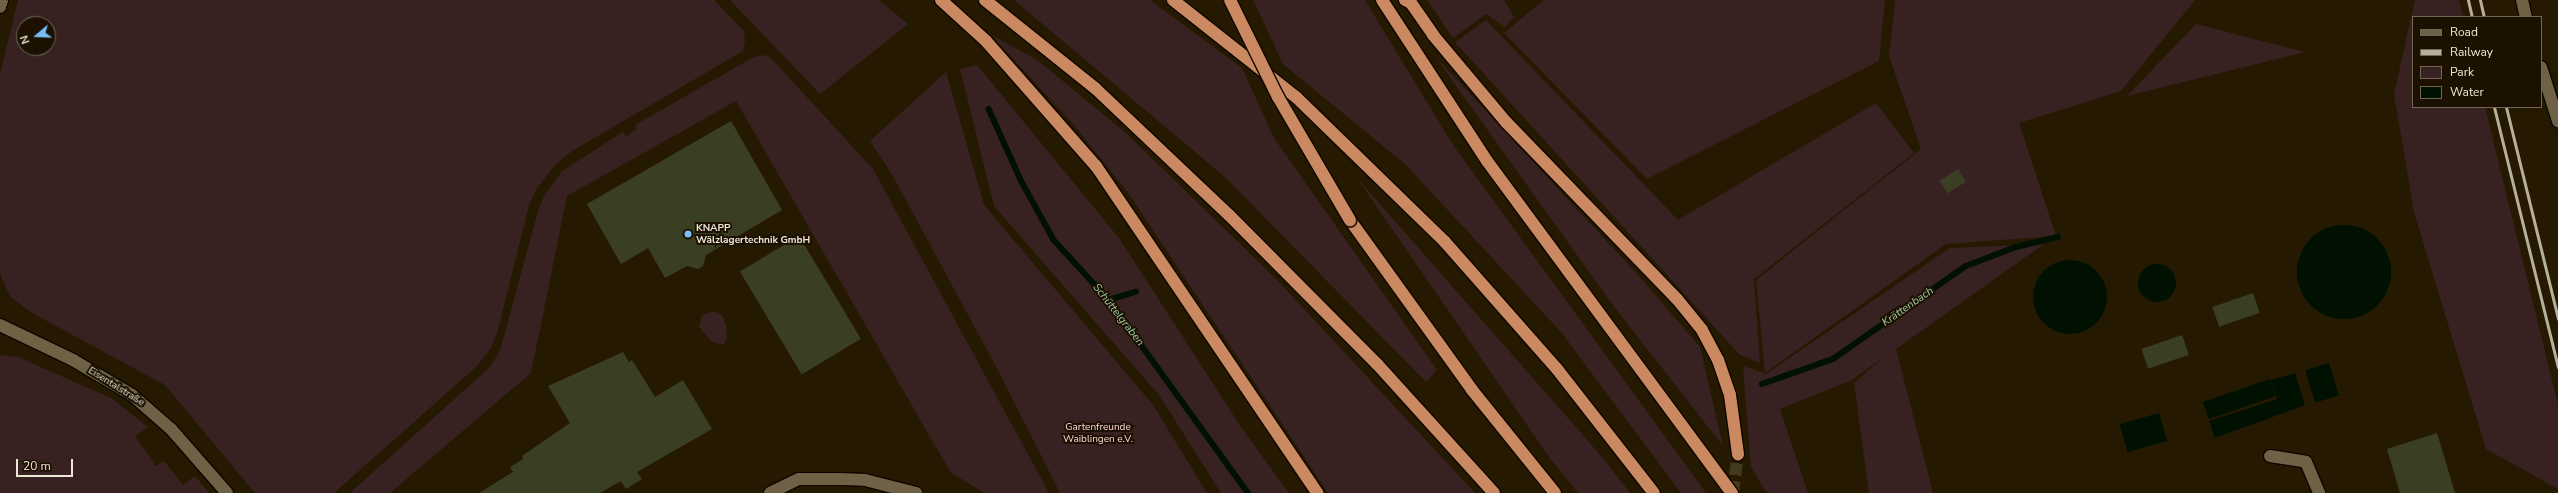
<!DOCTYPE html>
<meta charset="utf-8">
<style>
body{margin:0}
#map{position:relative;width:2558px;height:493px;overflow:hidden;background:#251a01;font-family:"Nunito Sans",sans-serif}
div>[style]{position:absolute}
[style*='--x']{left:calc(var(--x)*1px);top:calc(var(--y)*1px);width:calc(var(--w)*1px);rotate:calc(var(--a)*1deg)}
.green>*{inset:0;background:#382121}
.water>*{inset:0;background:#001102;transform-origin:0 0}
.round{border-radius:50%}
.stream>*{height:5.5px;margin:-2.75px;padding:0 2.75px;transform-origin:2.75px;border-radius:2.75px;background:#001102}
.building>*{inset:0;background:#3a3f23;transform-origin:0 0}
.highway-tunnel>*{height:12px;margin-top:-6px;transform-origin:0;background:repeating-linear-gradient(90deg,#433921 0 12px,transparent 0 18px)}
.roads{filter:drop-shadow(1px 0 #0e0500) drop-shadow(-1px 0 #0e0500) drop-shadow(0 1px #0e0500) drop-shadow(0 -1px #0e0500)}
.street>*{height:12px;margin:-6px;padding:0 6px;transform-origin:6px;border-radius:6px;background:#6e6145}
.secondary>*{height:12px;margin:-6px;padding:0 6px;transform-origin:6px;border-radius:6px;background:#6e6145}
.highway>*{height:12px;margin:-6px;padding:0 6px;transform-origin:6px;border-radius:6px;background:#ca8960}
.rail>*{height:3px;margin:-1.5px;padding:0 1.5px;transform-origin:1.5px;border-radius:1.5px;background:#b8b09d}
.bridges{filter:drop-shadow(1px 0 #0e0500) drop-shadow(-1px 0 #0e0500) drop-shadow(0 1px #0e0500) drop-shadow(0 -1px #0e0500)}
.highway-bridge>*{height:12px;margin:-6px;padding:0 6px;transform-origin:6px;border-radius:6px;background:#ca8960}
.dots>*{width:11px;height:11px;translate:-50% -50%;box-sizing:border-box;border:2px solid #1c1100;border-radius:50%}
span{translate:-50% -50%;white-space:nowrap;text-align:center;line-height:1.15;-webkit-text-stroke:4px #1c1100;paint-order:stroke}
.poi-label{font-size:10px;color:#ede6d6;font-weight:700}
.left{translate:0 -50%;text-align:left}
.street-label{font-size:10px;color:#ede6d6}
.park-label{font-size:10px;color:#fdd5d3}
.water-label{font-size:11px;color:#9dcca3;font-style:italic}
.legend{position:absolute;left:2412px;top:16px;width:130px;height:92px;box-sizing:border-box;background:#1c1100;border:1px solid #706656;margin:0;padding:5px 7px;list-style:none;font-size:12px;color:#ede6d6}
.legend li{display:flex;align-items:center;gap:8px;height:20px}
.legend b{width:20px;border:1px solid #706656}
.north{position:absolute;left:16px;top:16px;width:40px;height:40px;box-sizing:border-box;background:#1c1100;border:1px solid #706656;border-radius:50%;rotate:251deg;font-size:11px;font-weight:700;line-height:16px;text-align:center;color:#ede6d6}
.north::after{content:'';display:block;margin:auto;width:14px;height:18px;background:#77bff7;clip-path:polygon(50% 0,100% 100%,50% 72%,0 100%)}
.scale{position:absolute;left:16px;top:459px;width:57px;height:18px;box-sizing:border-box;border:2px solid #ede6d6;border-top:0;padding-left:5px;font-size:12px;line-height:14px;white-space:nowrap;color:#ede6d6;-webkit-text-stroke:3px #1c1100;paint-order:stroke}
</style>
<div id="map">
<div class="green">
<div style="clip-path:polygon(evenodd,18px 0,714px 0,744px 31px,745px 41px,743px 51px,572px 151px,554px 166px,537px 188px,529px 205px,497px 333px,491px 348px,477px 366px,334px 493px,255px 493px,165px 385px,32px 313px,11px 297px,6px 288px,0 273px,0 74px,18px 0,24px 24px,48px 24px,48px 48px,24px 48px,24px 24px)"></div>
<div style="clip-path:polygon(730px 0,879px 0,908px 24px,820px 94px)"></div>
<div style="clip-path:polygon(1014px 0,1150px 0,1242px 68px,1274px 138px,1437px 370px,1426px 382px,1225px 177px)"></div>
<div style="clip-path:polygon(1253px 0,1365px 0,1453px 145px,1706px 493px,1681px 493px,1561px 332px,1405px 164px,1283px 64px)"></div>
<div style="clip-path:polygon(1427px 0,1504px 0,1514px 17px,1505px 27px,1486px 14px,1453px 38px)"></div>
<div style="clip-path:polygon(1544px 0,1885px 0,1879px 61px,1647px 179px,1504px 33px)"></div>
<div style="clip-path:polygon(1895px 0,2195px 0,2121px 91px,2019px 123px,2056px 236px,1946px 244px,1765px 373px,1756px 280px,1921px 149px,1889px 56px)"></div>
<div style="clip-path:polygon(2415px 0,2459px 0,2463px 17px,2413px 17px,2413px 107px,2485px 107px,2558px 405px,2558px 489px,2486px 449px,2414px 212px,2394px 94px)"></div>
<div style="clip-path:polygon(1486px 20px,1678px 220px,1876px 103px,1914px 153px,1754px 279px,1760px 363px,1740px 355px,1455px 42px)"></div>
<div style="clip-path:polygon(2196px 24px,2305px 52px,2127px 96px)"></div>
<div style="clip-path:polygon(991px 35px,1036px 59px,1126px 133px,1277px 280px,1475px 493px,1328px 493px,1129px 194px,1073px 124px)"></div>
<div style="clip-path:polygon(762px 55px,770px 57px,873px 169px,1049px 493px,985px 493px,951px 473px,736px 101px,567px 196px,531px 373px,390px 493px,350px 493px,489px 368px,500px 351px,538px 211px,544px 196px,562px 171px,623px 132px,626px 136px,637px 129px,635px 125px,752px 58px)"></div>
<div style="clip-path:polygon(1434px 55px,1639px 276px,1700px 347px,1723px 446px,1612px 304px)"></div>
<div style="clip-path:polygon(977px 65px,1119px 238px,1241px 427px,1289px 493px,1221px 493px,1159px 395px,994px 206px,960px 69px)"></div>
<div style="clip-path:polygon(946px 72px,984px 205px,1153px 405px,1207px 493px,1060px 493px,1000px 374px,893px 176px,870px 141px)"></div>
<div style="clip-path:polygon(1357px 178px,1603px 458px,1630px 493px,1578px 493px,1549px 457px)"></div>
<div style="clip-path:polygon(2044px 244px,1896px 349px,1933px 493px,1869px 493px,1854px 383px,1884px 357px,1852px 380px,1780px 409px,1808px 493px,1767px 493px,1751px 467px,1743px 366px,1766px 374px,1950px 248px)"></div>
<div style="clip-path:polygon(714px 311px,722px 315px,726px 325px,727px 340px,723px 345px,712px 342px,699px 327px,702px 315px)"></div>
<div style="clip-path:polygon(0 355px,18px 357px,111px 398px,148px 427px,135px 436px,156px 466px,164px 461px,183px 485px,195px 476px,209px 493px,0 493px)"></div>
</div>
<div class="water">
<div class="round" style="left:2297px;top:225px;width:94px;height:94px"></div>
<div class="round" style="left:2033px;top:260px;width:74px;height:74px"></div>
<div class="round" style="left:2138px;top:264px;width:38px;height:38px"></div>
<div style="left:2329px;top:363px;width:34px;height:25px;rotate:73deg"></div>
<div style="clip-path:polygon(2295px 373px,2305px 405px,2215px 438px,2209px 421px,2277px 399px,2271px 380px)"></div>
<div style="left:2270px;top:379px;width:18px;height:71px;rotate:71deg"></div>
<div style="left:2159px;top:413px;width:29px;height:41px;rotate:74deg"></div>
</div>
<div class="stream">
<div style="--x:989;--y:109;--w:78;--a:65.7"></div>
<div style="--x:1021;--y:180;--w:68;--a:61.2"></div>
<div style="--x:1054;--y:240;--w:81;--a:47.5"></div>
<div style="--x:1109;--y:300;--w:238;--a:54.2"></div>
<div style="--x:1109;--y:300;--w:28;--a:-17"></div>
<div style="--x:1762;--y:384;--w:75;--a:-19.4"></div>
<div style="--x:1833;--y:359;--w:162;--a:-35"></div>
<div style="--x:1966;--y:266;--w:53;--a:-20.8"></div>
<div style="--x:2016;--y:247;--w:43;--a:-13.4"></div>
</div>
<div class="building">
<div style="clip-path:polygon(731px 121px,782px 210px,706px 255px,703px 266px,698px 269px,687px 266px,665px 278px,648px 248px,621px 264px,587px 204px)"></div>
<div style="left:1958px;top:169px;width:15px;height:22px;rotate:58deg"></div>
<div style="left:799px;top:236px;width:120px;height:69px;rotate:59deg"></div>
<div style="left:2253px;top:293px;width:21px;height:43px;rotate:71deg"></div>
<div style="left:2182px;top:335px;width:21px;height:43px;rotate:71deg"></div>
<div style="clip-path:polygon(623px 352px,629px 362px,632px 360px,655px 397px,683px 380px,712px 429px,637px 472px,642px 479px,626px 489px,621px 481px,600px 493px,479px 493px,513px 472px,510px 467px,523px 459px,522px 456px,570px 423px,548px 386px)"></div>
<div style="clip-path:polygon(2437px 433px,2455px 493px,2400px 493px,2387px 449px)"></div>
</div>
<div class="highway-tunnel">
<div style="--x:1733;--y:493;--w:39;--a:-83"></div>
</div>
<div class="roads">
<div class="street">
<div style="--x:2522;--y:0;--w:17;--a:77"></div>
<div style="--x:2541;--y:67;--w:57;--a:72.5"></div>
<div style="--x:0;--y:325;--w:81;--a:25.6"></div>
<div style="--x:73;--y:360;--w:69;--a:30.7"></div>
<div style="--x:132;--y:395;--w:52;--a:41.1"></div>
<div style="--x:171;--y:429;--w:85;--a:48.8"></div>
<div style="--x:2270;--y:456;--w:36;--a:9"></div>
<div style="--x:2306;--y:462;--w:34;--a:67"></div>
<div style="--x:770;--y:493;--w:32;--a:-26"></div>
<div style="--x:799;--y:479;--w:41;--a:0"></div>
<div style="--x:840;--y:479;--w:25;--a:2"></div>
<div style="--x:865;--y:480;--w:53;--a:14.3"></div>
</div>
<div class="secondary">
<div style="--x:0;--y:7;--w:7;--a:-74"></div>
</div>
<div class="highway">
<div style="--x:941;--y:0;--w:61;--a:42.3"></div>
<div style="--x:986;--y:41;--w:167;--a:48.7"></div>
<div style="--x:1096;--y:166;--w:395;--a:55.9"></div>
<div style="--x:985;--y:0;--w:142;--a:38.7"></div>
<div style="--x:1096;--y:89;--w:183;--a:43.5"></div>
<div style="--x:1229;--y:215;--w:210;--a:45.2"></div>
<div style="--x:1377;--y:364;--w:174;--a:47.8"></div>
<div style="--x:1173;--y:0;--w:157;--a:38.3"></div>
<div style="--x:1296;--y:97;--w:208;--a:44.2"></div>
<div style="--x:1445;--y:242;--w:169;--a:48.6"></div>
<div style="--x:1557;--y:369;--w:157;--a:52"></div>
<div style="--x:1382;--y:0;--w:192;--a:56.9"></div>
<div style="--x:1487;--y:161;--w:413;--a:53.6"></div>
<div style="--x:1405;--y:0;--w:7;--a:27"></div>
<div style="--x:1411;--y:3;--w:39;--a:55"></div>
<div style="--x:1433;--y:35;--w:114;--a:50"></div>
<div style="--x:1506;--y:122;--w:246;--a:46"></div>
<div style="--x:1677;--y:299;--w:40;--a:51"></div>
<div style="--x:1702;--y:330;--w:34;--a:62"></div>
<div style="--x:1718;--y:360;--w:37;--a:71"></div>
<div style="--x:1730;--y:395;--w:60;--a:82.3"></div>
<div style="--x:1350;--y:220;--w:209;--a:54.3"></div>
<div style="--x:1472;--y:390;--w:132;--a:51.1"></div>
</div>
</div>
<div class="rail">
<div style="--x:2468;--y:0;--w:17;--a:77"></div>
<div style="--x:2480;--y:0;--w:17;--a:77"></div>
<div style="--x:2494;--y:107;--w:268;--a:76.2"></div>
<div style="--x:2506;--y:107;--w:218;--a:76.2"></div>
</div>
<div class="bridges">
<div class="highway-bridge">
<div style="--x:1230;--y:0;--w:108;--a:63.7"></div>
<div style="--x:1278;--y:97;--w:143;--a:59.7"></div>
</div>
</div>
<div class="dots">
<div style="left:688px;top:234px;background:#77bff7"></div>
</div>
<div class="poi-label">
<span class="left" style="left:696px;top:234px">KNAPP<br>Wälzlagertechnik GmbH</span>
</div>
<div class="street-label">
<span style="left:116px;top:387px;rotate:32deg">Eisentalstraße</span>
</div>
<div class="park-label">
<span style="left:1098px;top:433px">Gartenfreunde<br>Waiblingen e.V.</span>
</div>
<div class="water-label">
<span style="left:1908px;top:307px;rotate:-35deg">Krättenbach</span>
<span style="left:1118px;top:315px;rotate:52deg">Schüttelgraben</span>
</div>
<ul class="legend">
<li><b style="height:5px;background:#6e6145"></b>Road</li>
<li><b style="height:5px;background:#b8b09d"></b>Railway</li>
<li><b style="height:11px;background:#382121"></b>Park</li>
<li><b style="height:11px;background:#001102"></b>Water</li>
</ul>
<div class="north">N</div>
<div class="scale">20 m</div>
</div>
